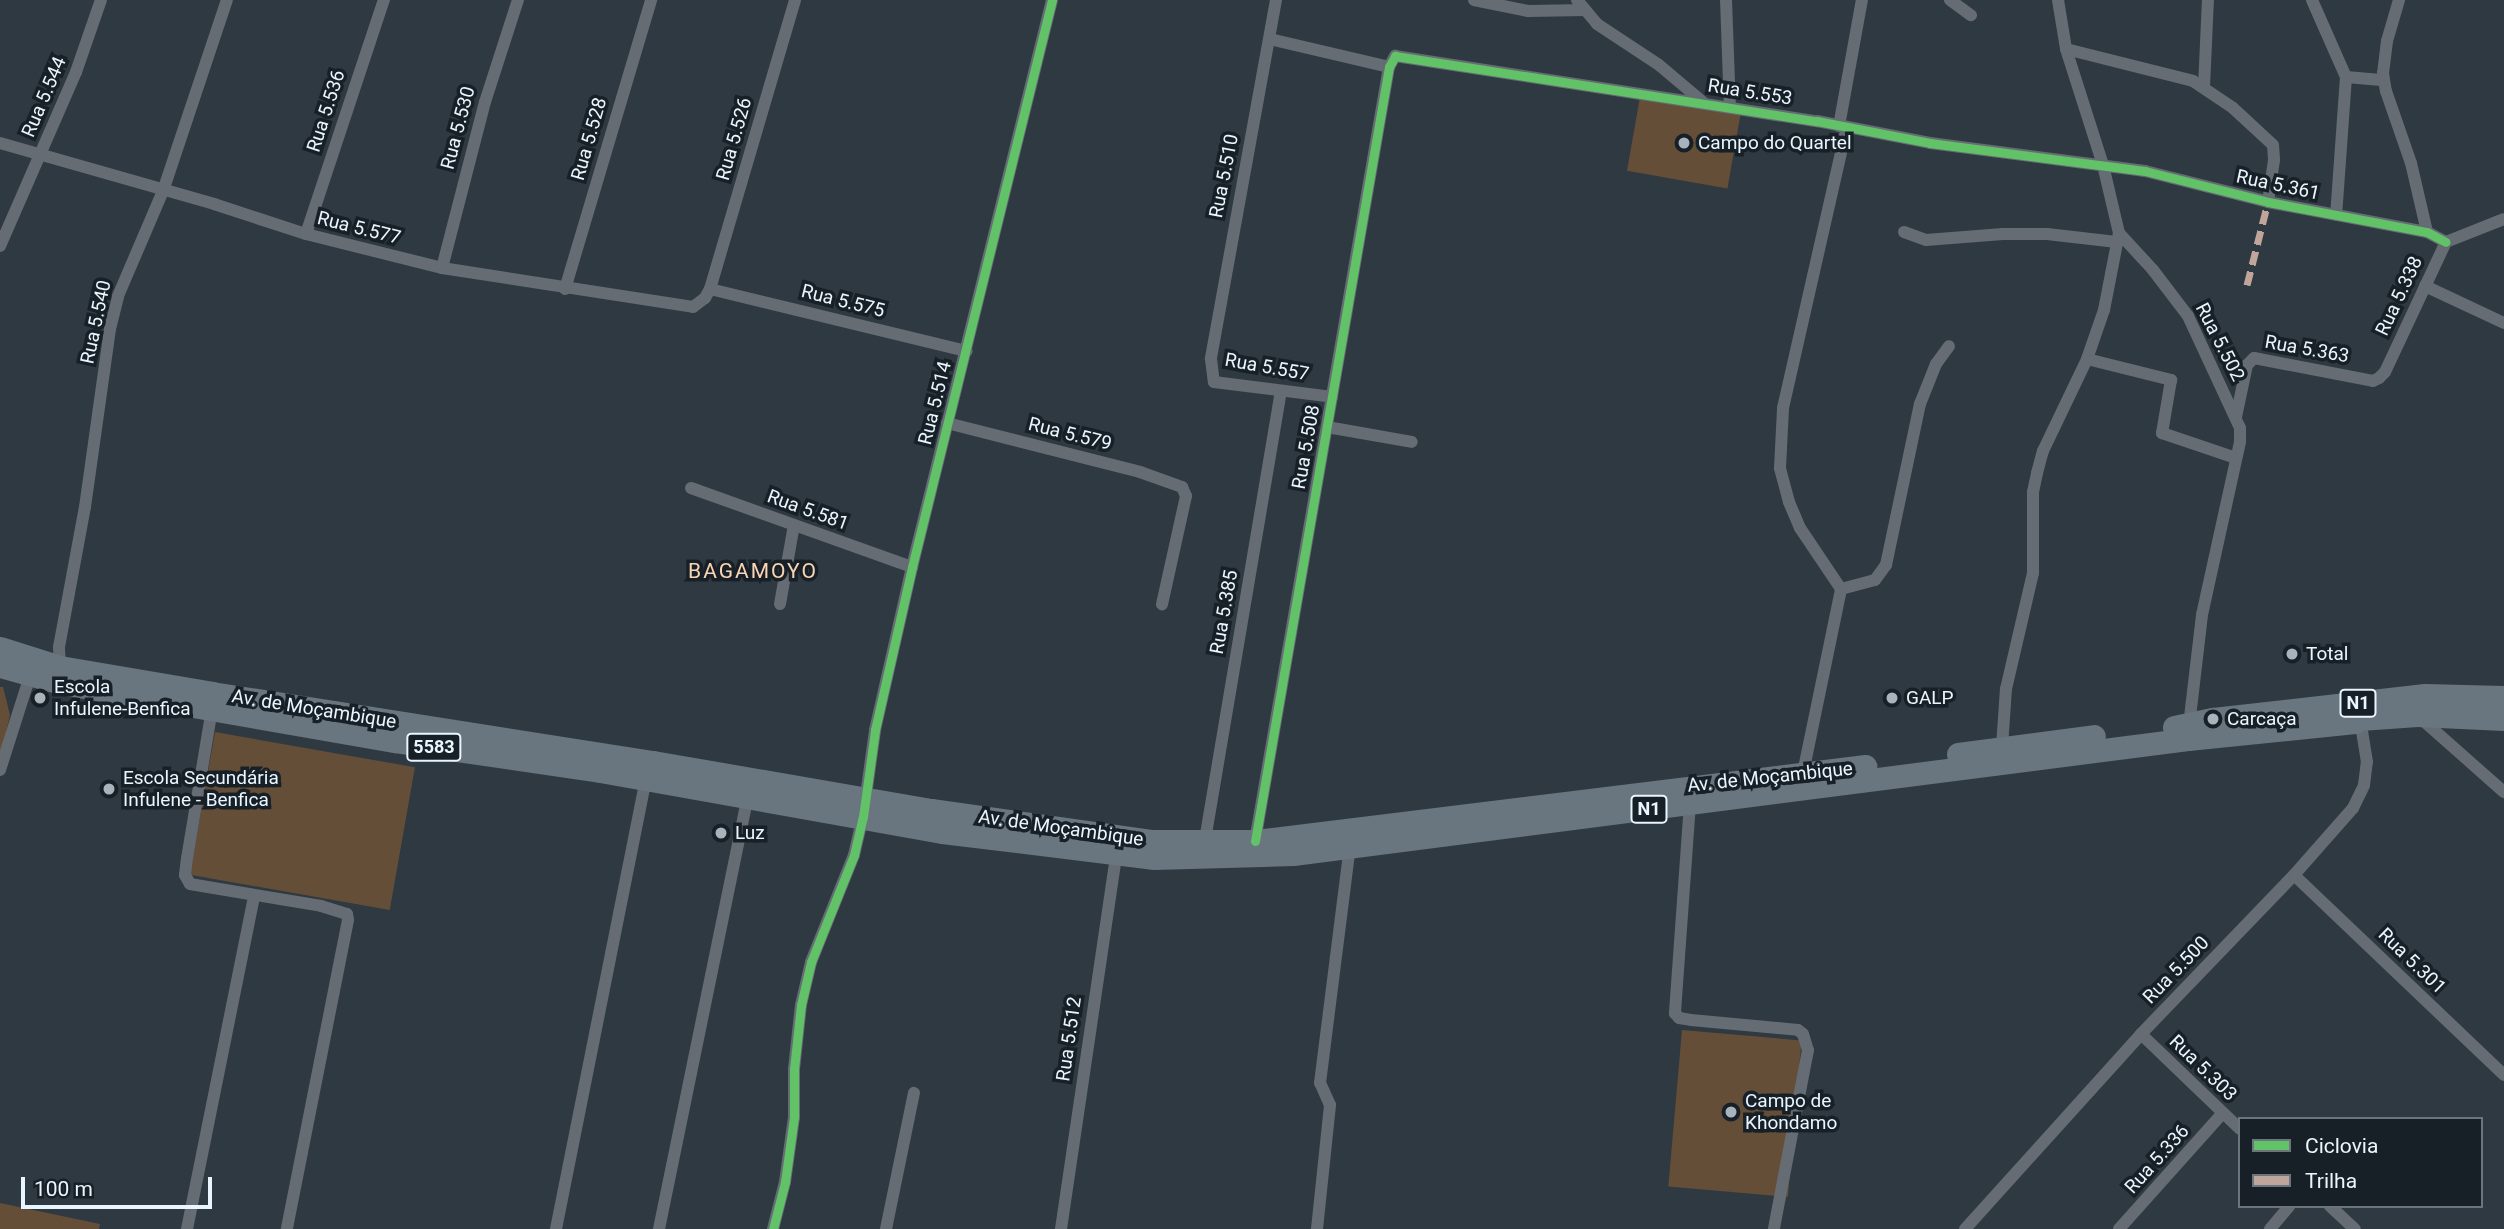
<!DOCTYPE html>
<meta charset="utf-8">
<style>
body{margin:0}
#map{position:relative;width:2504px;height:1229px;overflow:hidden;background:#2f3941;font-family:Roboto,sans-serif}
div>[style]{position:absolute}
[style*='--x']{left:calc(var(--x)*1px);top:calc(var(--y)*1px);width:calc(var(--w)*1px);rotate:calc(var(--a)*1deg)}
.green>*{inset:0;background:#654e37;transform-origin:0 0}
.street>*{height:12px;margin:-6px;padding:0 6px;transform-origin:6px;border-radius:6px;background:#656c73}
.highway>*{height:23px;margin:-11.5px;padding:0 11.5px;transform-origin:11.5px;border-radius:11.5px;background:#69757f}
.quiet>*{height:7px;margin-top:-3.5px;transform-origin:0;background:repeating-linear-gradient(90deg,#c0a59a 0 14px,transparent 0 21px)}
.cycleway>*{height:9px;margin:-4.5px;padding:0 4.5px;transform-origin:4.5px;border-radius:4.5px;background:#61c268}
.dots>*{width:19px;height:19px;translate:-50% -50%;box-sizing:border-box;border:4px solid #182027;border-radius:50%}
span{translate:-50% -50%;white-space:nowrap;text-align:center;line-height:1.15;-webkit-text-stroke:7px #182027;paint-order:stroke}
.shield-label span{padding:2px 5px;background:#182027;border:2px solid;border-radius:5px;-webkit-text-stroke-width:0}
.shield-label{font-size:18px;color:#e9f5ff;font-weight:700}
.street-label{font-size:19px;color:#e9f5ff}
.poi-label{font-size:19px;color:#e9f5ff}
.left{translate:0 -50%;text-align:left}
.neighbourhood-label{font-size:21px;color:#f9d5b4;letter-spacing:2px}
.legend{position:absolute;left:2238px;top:1117px;width:245px;height:91px;box-sizing:border-box;background:#182027;border:2px solid #6c757d;margin:0;padding:9px 12px;list-style:none;font-size:21px;color:#e9f5ff}
.legend li{display:flex;align-items:center;gap:14px;height:35px}
.legend b{width:35px;border:2px solid #6c757d}
.scale{position:absolute;left:21px;top:1177px;width:191px;height:32px;box-sizing:border-box;border:4px solid #e9f5ff;border-top:0;padding-left:9px;font-size:21px;line-height:24px;white-space:nowrap;color:#e9f5ff;-webkit-text-stroke:5px #182027;paint-order:stroke}
</style>
<div id="map">
<div class="green">
<div style="left:1640px;top:97px;width:102px;height:75px;rotate:10deg"></div>
<div style="clip-path:polygon(0 687px,3px 687px,10px 715px,0 760px)"></div>
<div style="left:215px;top:732px;width:203px;height:145px;rotate:10deg"></div>
<div style="left:1682px;top:1030px;width:120px;height:157px;rotate:5deg"></div>
<div style="clip-path:polygon(0 1203px,100px 1224px,99px 1229px,0 1229px)"></div>
</div>
<div class="street">
<div style="--x:1276;--y:0;--w:365;--a:100.3"></div>
<div style="--x:1211;--y:359;--w:23;--a:83"></div>
<div style="--x:1214;--y:382;--w:119;--a:7.2"></div>
<div style="--x:1474;--y:0;--w:55;--a:11.5"></div>
<div style="--x:1528;--y:11;--w:57;--a:-1"></div>
<div style="--x:1577;--y:0;--w:31;--a:50"></div>
<div style="--x:1597;--y:24;--w:74;--a:33.5"></div>
<div style="--x:1659;--y:65;--w:57;--a:40.1"></div>
<div style="--x:1726;--y:0;--w:107;--a:87.9"></div>
<div style="--x:1950;--y:0;--w:26;--a:36"></div>
<div style="--x:2058;--y:0;--w:50;--a:80.7"></div>
<div style="--x:2066;--y:49;--w:122;--a:72.3"></div>
<div style="--x:2103;--y:165;--w:70;--a:76.8"></div>
<div style="--x:2119;--y:233;--w:50;--a:47.4"></div>
<div style="--x:2153;--y:270;--w:58;--a:52.7"></div>
<div style="--x:2188;--y:316;--w:123;--a:65.1"></div>
<div style="--x:2240;--y:428;--w:14;--a:90"></div>
<div style="--x:2240;--y:442;--w:177;--a:102.4"></div>
<div style="--x:2202;--y:615;--w:111;--a:96.7"></div>
<div style="--x:2312;--y:0;--w:84;--a:66.2"></div>
<div style="--x:2346;--y:77;--w:138;--a:94.1"></div>
<div style="--x:2399;--y:0;--w:43;--a:106.3"></div>
<div style="--x:2387;--y:41;--w:32;--a:97"></div>
<div style="--x:2383;--y:73;--w:18;--a:81"></div>
<div style="--x:2386;--y:91;--w:76;--a:70.9"></div>
<div style="--x:2411;--y:163;--w:71;--a:76.9"></div>
<div style="--x:1270;--y:39;--w:122;--a:13.2"></div>
<div style="--x:2066;--y:49;--w:131;--a:14.1"></div>
<div style="--x:2193;--y:81;--w:48;--a:34"></div>
<div style="--x:2233;--y:108;--w:54;--a:42.8"></div>
<div style="--x:2273;--y:145;--w:15;--a:86"></div>
<div style="--x:2274;--y:160;--w:42;--a:98.1"></div>
<div style="--x:2346;--y:77;--w:38;--a:5"></div>
<div style="--x:2204;--y:87;--w:87;--a:-87.4"></div>
<div style="--x:1839;--y:126;--w:128;--a:-79.7"></div>
<div style="--x:0;--y:143;--w:223;--a:15.9"></div>
<div style="--x:214;--y:204;--w:97;--a:18.1"></div>
<div style="--x:306;--y:234;--w:140;--a:14"></div>
<div style="--x:442;--y:268;--w:254;--a:8.8"></div>
<div style="--x:693;--y:307;--w:15;--a:-37"></div>
<div style="--x:705;--y:298;--w:10;--a:-61"></div>
<div style="--x:710;--y:289;--w:301;--a:-73.6"></div>
<div style="--x:1904;--y:232;--w:23;--a:20"></div>
<div style="--x:1926;--y:240;--w:77;--a:-4.5"></div>
<div style="--x:2003;--y:234;--w:44;--a:0"></div>
<div style="--x:2047;--y:234;--w:70;--a:6.5"></div>
<div style="--x:306;--y:234;--w:247;--a:-71.6"></div>
<div style="--x:0;--y:246;--w:190;--a:-66.4"></div>
<div style="--x:76;--y:72;--w:76;--a:-70.9"></div>
<div style="--x:442;--y:268;--w:171;--a:-75.5"></div>
<div style="--x:485;--y:102;--w:107;--a:-72.1"></div>
<div style="--x:2425;--y:286;--w:87;--a:25.1"></div>
<div style="--x:565;--y:289;--w:302;--a:-73.4"></div>
<div style="--x:710;--y:289;--w:264;--a:13.6"></div>
<div style="--x:2087;--y:359;--w:87;--a:14"></div>
<div style="--x:2171;--y:380;--w:54;--a:99.6"></div>
<div style="--x:2162;--y:433;--w:78;--a:18.7"></div>
<div style="--x:2236;--y:417;--w:53;--a:-78.1"></div>
<div style="--x:2247;--y:365;--w:10;--a:-45"></div>
<div style="--x:2254;--y:358;--w:121;--a:10.9"></div>
<div style="--x:2373;--y:381;--w:7;--a:-27"></div>
<div style="--x:2379;--y:378;--w:8;--a:-45"></div>
<div style="--x:2385;--y:372;--w:144;--a:-64.9"></div>
<div style="--x:2446;--y:242;--w:62;--a:-21.6"></div>
<div style="--x:947;--y:423;--w:199;--a:14.2"></div>
<div style="--x:1140;--y:472;--w:45;--a:19.7"></div>
<div style="--x:1182;--y:487;--w:10;--a:66"></div>
<div style="--x:1186;--y:496;--w:111;--a:102.5"></div>
<div style="--x:1327;--y:427;--w:86;--a:10"></div>
<div style="--x:691;--y:488;--w:235;--a:19.7"></div>
<div style="--x:1841;--y:589;--w:35;--a:-15"></div>
<div style="--x:1875;--y:580;--w:19;--a:-54"></div>
<div style="--x:1886;--y:565;--w:165;--a:-78.1"></div>
<div style="--x:1920;--y:404;--w:43;--a:-68.2"></div>
<div style="--x:1936;--y:364;--w:22;--a:-54"></div>
<div style="--x:780;--y:604;--w:80;--a:-80"></div>
<div style="--x:60;--y:667;--w:20;--a:-93"></div>
<div style="--x:59;--y:647;--w:142;--a:-79.5"></div>
<div style="--x:85;--y:507;--w:180;--a:-82"></div>
<div style="--x:110;--y:329;--w:34;--a:-76"></div>
<div style="--x:118;--y:296;--w:114;--a:-66.8"></div>
<div style="--x:163;--y:191;--w:201;--a:-71.5"></div>
<div style="--x:212;--y:709;--w:151;--a:99.5"></div>
<div style="--x:187;--y:858;--w:17;--a:97"></div>
<div style="--x:185;--y:875;--w:10;--a:61"></div>
<div style="--x:190;--y:884;--w:133;--a:9.5"></div>
<div style="--x:321;--y:906;--w:27;--a:17"></div>
<div style="--x:347;--y:914;--w:6;--a:81"></div>
<div style="--x:348;--y:920;--w:315;--a:101.2"></div>
<div style="--x:2418;--y:716;--w:115;--a:41.5"></div>
<div style="--x:2002;--y:747;--w:58;--a:-86.1"></div>
<div style="--x:2006;--y:689;--w:119;--a:-76.9"></div>
<div style="--x:2033;--y:573;--w:81;--a:-90"></div>
<div style="--x:2033;--y:492;--w:19;--a:-78"></div>
<div style="--x:2037;--y:473;--w:23;--a:-75"></div>
<div style="--x:2043;--y:451;--w:102;--a:-64.4"></div>
<div style="--x:2087;--y:359;--w:52;--a:-70.9"></div>
<div style="--x:2104;--y:310;--w:78;--a:-79"></div>
<div style="--x:0;--y:770;--w:99;--a:-72.3"></div>
<div style="--x:1803;--y:773;--w:188;--a:-78.3"></div>
<div style="--x:1841;--y:589;--w:73;--a:-123.9"></div>
<div style="--x:1800;--y:528;--w:28;--a:-113"></div>
<div style="--x:1789;--y:502;--w:35;--a:-105"></div>
<div style="--x:1780;--y:468;--w:60;--a:-87.1"></div>
<div style="--x:1783;--y:408;--w:288;--a:-77.2"></div>
<div style="--x:1690;--y:803;--w:211;--a:94.1"></div>
<div style="--x:1675;--y:1013;--w:6;--a:51"></div>
<div style="--x:1679;--y:1018;--w:12;--a:9"></div>
<div style="--x:1691;--y:1020;--w:107;--a:5.3"></div>
<div style="--x:1798;--y:1030;--w:6;--a:39"></div>
<div style="--x:1803;--y:1034;--w:17;--a:73"></div>
<div style="--x:1808;--y:1050;--w:182;--a:100.8"></div>
<div style="--x:1205;--y:840;--w:455;--a:-80.4"></div>
<div style="--x:1255;--y:841;--w:786;--a:-80.18"></div>
<div style="--x:1389;--y:67;--w:13;--a:-61"></div>
<div style="--x:1395;--y:56;--w:427;--a:8.8"></div>
<div style="--x:1817;--y:121;--w:115;--a:11"></div>
<div style="--x:1930;--y:143;--w:217;--a:7.4"></div>
<div style="--x:2145;--y:171;--w:127;--a:14.1"></div>
<div style="--x:2268;--y:202;--w:162;--a:10.7"></div>
<div style="--x:2427;--y:232;--w:21;--a:28"></div>
<div style="--x:2294;--y:875;--w:290;--a:43.6"></div>
<div style="--x:2141;--y:1034;--w:137;--a:43.8"></div>
<div style="--x:2330;--y:1206;--w:34;--a:43"></div>
<div style="--x:187;--y:1229;--w:340;--a:-78.6"></div>
<div style="--x:556;--y:1229;--w:459;--a:-78.7"></div>
<div style="--x:659;--y:1229;--w:441;--a:-78.4"></div>
<div style="--x:773;--y:1229;--w:49;--a:-75.7"></div>
<div style="--x:785;--y:1182;--w:66;--a:-82.1"></div>
<div style="--x:794;--y:1117;--w:48;--a:-90"></div>
<div style="--x:794;--y:1069;--w:64;--a:-83.8"></div>
<div style="--x:801;--y:1005;--w:44;--a:-76.9"></div>
<div style="--x:811;--y:962;--w:115;--a:-68.1"></div>
<div style="--x:854;--y:855;--w:39;--a:-77"></div>
<div style="--x:863;--y:817;--w:88;--a:-82.1"></div>
<div style="--x:875;--y:730;--w:167;--a:-77.2"></div>
<div style="--x:912;--y:567;--w:584;--a:-76.13"></div>
<div style="--x:886;--y:1229;--w:139;--a:-78.4"></div>
<div style="--x:1061;--y:1229;--w:378;--a:-81.6"></div>
<div style="--x:1317;--y:1229;--w:125;--a:-84"></div>
<div style="--x:1330;--y:1105;--w:24;--a:-114"></div>
<div style="--x:1320;--y:1083;--w:239;--a:-82.8"></div>
<div style="--x:1965;--y:1229;--w:263;--a:-47.9"></div>
<div style="--x:2141;--y:1034;--w:221;--a:-46.1"></div>
<div style="--x:2294;--y:875;--w:89;--a:-48.6"></div>
<div style="--x:2353;--y:808;--w:25;--a:-64"></div>
<div style="--x:2364;--y:785;--w:23;--a:-83"></div>
<div style="--x:2367;--y:762;--w:44;--a:-99.2"></div>
<div style="--x:2119;--y:1229;--w:154;--a:-48.2"></div>
<div style="--x:2270;--y:1229;--w:30;--a:-50"></div>
</div>
<div class="highway">
<div style="--x:0;--y:648;--w:63;--a:17.6"></div>
<div style="--x:60;--y:667;--w:154;--a:9.7"></div>
<div style="--x:212;--y:693;--w:446;--a:8.9"></div>
<div style="--x:653;--y:762;--w:282;--a:9.8"></div>
<div style="--x:931;--y:810;--w:222;--a:8"></div>
<div style="--x:1151;--y:841;--w:104;--a:0"></div>
<div style="--x:1255;--y:841;--w:615;--a:-7.01"></div>
<div style="--x:0;--y:666;--w:63;--a:15.6"></div>
<div style="--x:61;--y:683;--w:339;--a:9.9"></div>
<div style="--x:395;--y:741;--w:207;--a:8.3"></div>
<div style="--x:600;--y:771;--w:347;--a:10.1"></div>
<div style="--x:942;--y:832;--w:214;--a:7"></div>
<div style="--x:1154;--y:858;--w:139;--a:-1.6"></div>
<div style="--x:1293;--y:854;--w:902;--a:-7.32"></div>
<div style="--x:2188;--y:739;--w:168;--a:-5.8"></div>
<div style="--x:2355;--y:722;--w:6;--a:-31"></div>
<div style="--x:2360;--y:719;--w:57;--a:-4"></div>
<div style="--x:2417;--y:715;--w:87;--a:2.6"></div>
<div style="--x:2174;--y:727;--w:40;--a:-12"></div>
<div style="--x:2213;--y:719;--w:213;--a:-6.5"></div>
<div style="--x:2425;--y:695;--w:79;--a:1.5"></div>
<div style="--x:1958;--y:754;--w:137;--a:-7.5"></div>
</div>
<div class="quiet">
<div style="--x:2247;--y:285;--w:86;--a:-75.8"></div>
</div>
<div class="cycleway">
<div style="--x:1255;--y:841;--w:786;--a:-80.18"></div>
<div style="--x:1389;--y:67;--w:13;--a:-61"></div>
<div style="--x:1395;--y:56;--w:427;--a:8.8"></div>
<div style="--x:1817;--y:121;--w:115;--a:11"></div>
<div style="--x:1930;--y:143;--w:217;--a:7.4"></div>
<div style="--x:2145;--y:171;--w:127;--a:14.1"></div>
<div style="--x:2268;--y:202;--w:162;--a:10.7"></div>
<div style="--x:2427;--y:232;--w:21;--a:28"></div>
<div style="--x:773;--y:1229;--w:49;--a:-75.7"></div>
<div style="--x:785;--y:1182;--w:66;--a:-82.1"></div>
<div style="--x:794;--y:1117;--w:48;--a:-90"></div>
<div style="--x:794;--y:1069;--w:64;--a:-83.8"></div>
<div style="--x:801;--y:1005;--w:44;--a:-76.9"></div>
<div style="--x:811;--y:962;--w:115;--a:-68.1"></div>
<div style="--x:854;--y:855;--w:39;--a:-77"></div>
<div style="--x:863;--y:817;--w:88;--a:-82.1"></div>
<div style="--x:875;--y:730;--w:167;--a:-77.2"></div>
<div style="--x:912;--y:567;--w:584;--a:-76.13"></div>
</div>
<div class="dots">
<div style="left:1684px;top:143px;background:#a8b3bc"></div>
<div style="left:2292px;top:654px;background:#a8b3bc"></div>
<div style="left:40px;top:698px;background:#a8b3bc"></div>
<div style="left:1892px;top:698px;background:#a8b3bc"></div>
<div style="left:2213px;top:719px;background:#a8b3bc"></div>
<div style="left:109px;top:789px;background:#a8b3bc"></div>
<div style="left:721px;top:833px;background:#a8b3bc"></div>
<div style="left:1731px;top:1112px;background:#a8b3bc"></div>
</div>
<div class="shield-label">
<span style="left:2358px;top:703px">N1</span>
<span style="left:434px;top:747px">5583</span>
<span style="left:1649px;top:809px">N1</span>
</div>
<div class="street-label">
<span style="left:1750px;top:92px;rotate:9deg">Rua 5.553</span>
<span style="left:44px;top:97px;rotate:-67deg">Rua 5.544</span>
<span style="left:326px;top:111px;rotate:-72deg">Rua 5.536</span>
<span style="left:458px;top:128px;rotate:-75deg">Rua 5.530</span>
<span style="left:589px;top:139px;rotate:-74deg">Rua 5.528</span>
<span style="left:734px;top:139px;rotate:-74deg">Rua 5.526</span>
<span style="left:1224px;top:176px;rotate:-79deg">Rua 5.510</span>
<span style="left:2278px;top:185px;rotate:12deg">Rua 5.361</span>
<span style="left:359px;top:228px;rotate:14deg">Rua 5.577</span>
<span style="left:2399px;top:296px;rotate:-65deg">Rua 5.338</span>
<span style="left:843px;top:301px;rotate:14deg">Rua 5.575</span>
<span style="left:96px;top:322px;rotate:-78deg">Rua 5.540</span>
<span style="left:2220px;top:342px;rotate:63deg">Rua 5.502</span>
<span style="left:2307px;top:349px;rotate:10deg">Rua 5.363</span>
<span style="left:1267px;top:367px;rotate:10deg">Rua 5.557</span>
<span style="left:935px;top:403px;rotate:-76deg">Rua 5.514</span>
<span style="left:1070px;top:434px;rotate:14deg">Rua 5.579</span>
<span style="left:1306px;top:447px;rotate:-80deg">Rua 5.508</span>
<span style="left:808px;top:510px;rotate:20deg">Rua 5.581</span>
<span style="left:1224px;top:612px;rotate:-80deg">Rua 5.385</span>
<span style="left:314px;top:709px;rotate:9deg">Av. de Moçambique</span>
<span style="left:1770px;top:777px;rotate:-6deg">Av. de Moçambique</span>
<span style="left:1061px;top:828px;rotate:8deg">Av. de Moçambique</span>
<span style="left:2412px;top:961px;rotate:44deg">Rua 5.301</span>
<span style="left:2176px;top:970px;rotate:-46deg">Rua 5.500</span>
<span style="left:1069px;top:1039px;rotate:-82deg">Rua 5.512</span>
<span style="left:2203px;top:1068px;rotate:44deg">Rua 5.303</span>
<span style="left:2157px;top:1159px;rotate:-48deg">Rua 5.336</span>
</div>
<div class="poi-label">
<span class="left" style="left:1698px;top:143px">Campo do Quartel</span>
<span class="left" style="left:2306px;top:654px">Total</span>
<span class="left" style="left:54px;top:698px">Escola<br>Infulene-Benfica</span>
<span class="left" style="left:1906px;top:698px">GALP</span>
<span class="left" style="left:2227px;top:719px">Carcaça</span>
<span class="left" style="left:123px;top:789px">Escola Secundária<br>Infulene - Benfica</span>
<span class="left" style="left:735px;top:833px">Luz</span>
<span class="left" style="left:1745px;top:1112px">Campo de<br>Khondamo</span>
</div>
<div class="neighbourhood-label">
<span style="left:753px;top:571px">BAGAMOYO</span>
</div>
<ul class="legend">
<li><b style="height:9px;background:#61c268"></b>Ciclovia</li>
<li><b style="height:9px;background:#c0a59a"></b>Trilha</li>
</ul>
<div class="scale">100 m</div>
</div>
